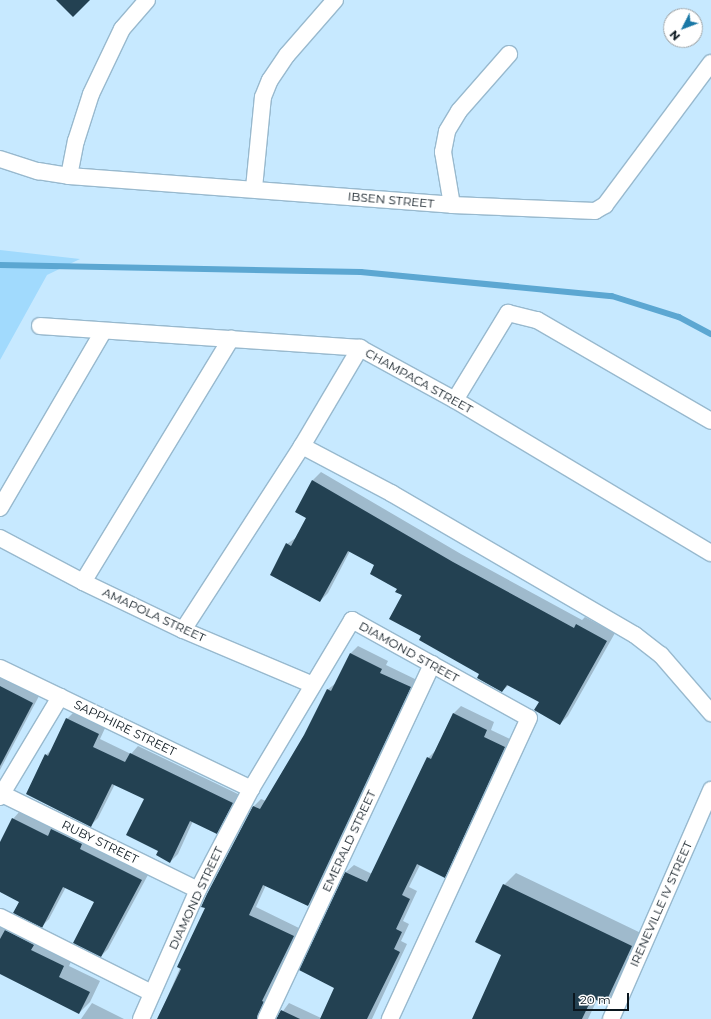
<!DOCTYPE html>
<style>
body{margin:0}
#map{position:relative;width:711px;height:1019px;overflow:hidden;background:#c7e9ff;font-family:Montserrat,sans-serif}
div>[style]{position:absolute}
[style*='--x']{left:calc(var(--x)*1px);top:calc(var(--y)*1px);width:calc(var(--w)*1px);rotate:calc(var(--a)*1deg)}
.green>*{inset:0;background:#a1dafd}
.shadow>*{inset:0;background:#0003}
.stream>*{height:5.5px;margin:-2.75px;padding:0 2.75px;transform-origin:2.75px;border-radius:2.75px;background:#5ca7d2}
.building>*{inset:0;background:#234152}
.roads{filter:drop-shadow(1px 0 #98b9ce) drop-shadow(-1px 0 #98b9ce) drop-shadow(0 1px #98b9ce) drop-shadow(0 -1px #98b9ce)}
.street>*{height:16px;margin:-8px;padding:0 8px;transform-origin:8px;border-radius:8px;background:#fff}
span{translate:-50% -50%;white-space:nowrap;text-align:center;line-height:1.15;-webkit-text-stroke:4px #fff;paint-order:stroke}
.street-label{font-size:12px;color:#0a161e}
.north{position:absolute;left:663px;top:8px;width:40px;height:40px;box-sizing:border-box;background:#fff;border:1px solid #9da2a5;border-radius:50%;rotate:228deg;font-size:11px;font-weight:700;line-height:16px;text-align:center;color:#0a161e}
.north::after{content:'';display:block;margin:auto;width:14px;height:18px;background:#1a78a6;clip-path:polygon(50% 0,100% 100%,50% 72%,0 100%)}
.scale{position:absolute;left:573px;top:993px;width:56px;height:18px;box-sizing:border-box;border:2px solid #0a161e;border-top:0;padding-left:5px;font-size:12px;line-height:14px;white-space:nowrap;color:#0a161e;-webkit-text-stroke:3px #fff;paint-order:stroke}
</style>
<div id="map">
<div class="green">
<div style="clip-path:polygon(0 250px,80px 259px,47px 275px,0 360px)"></div>
</div>
<div class="shadow">
<div style="clip-path:polygon(321px 472px,461px 554px,582px 620px,585px 617px,615px 633px,568px 716px,560px 724px,540px 702px,509px 685px,502px 691px,480px 673px,376px 565px,350px 551px,328px 593px,320px 601px,287px 544px,297px 537px,307px 518px,296px 512px,313px 480px)"></div>
<div style="clip-path:polygon(358px 646px,388px 661px,386px 665px,417px 680px,316px 897px,308px 905px,266px 885px,256px 907px,301px 929px,269px 993px,268px 1019px,158px 1019px,206px 908px,207px 895px,254px 806px,261px 799px,266px 801px,305px 736px,327px 690px,336px 683px,350px 654px)"></div>
<div style="clip-path:polygon(0 676px,39px 696px,0 770px)"></div>
<div style="clip-path:polygon(461px 706px,494px 722px,491px 730px,512px 740px,452px 869px,445px 877px,420px 865px,409px 887px,417px 891px,403px 921px,409px 924px,401px 941px,407px 944px,372px 1019px,277px 1019px,289px 1003px,321px 1018px,336px 987px,300px 970px,346px 872px,354px 865px,372px 874px,428px 758px,435px 751px,454px 713px)"></div>
<div style="clip-path:polygon(75px 711px,106px 726px,100px 739px,131px 754px,138px 746px,240px 795px,224px 825px,217px 833px,193px 821px,178px 854px,170px 862px,160px 850px,145px 799px,115px 784px,98px 818px,90px 826px,46px 755px,54px 747px,67px 719px)"></div>
<div style="clip-path:polygon(20px 811px,53px 828px,59px 822px,149px 873px,108px 949px,101px 956px,95px 902px,66px 887px,49px 919px,42px 926px,20px 901px,0 891px,0 844px,13px 819px)"></div>
<div style="clip-path:polygon(516px 873px,643px 934px,616px 991px,604px 1003px,597px 1000px,588px 1019px,483px 1019px,503px 954px,504px 885px)"></div>
<div style="clip-path:polygon(0 920px,74px 955px,69px 966px,100px 981px,90px 1002px,79px 1013px,0 973px)"></div>
<div style="clip-path:polygon(92px 1003px,124px 1019px,81px 1019px)"></div>
</div>
<div class="stream">
<div style="--x:0;--y:265;--w:361;--a:1.1"></div>
<div style="--x:361;--y:272;--w:252;--a:5.5"></div>
<div style="--x:612;--y:296;--w:70;--a:17.4"></div>
<div style="--x:679;--y:317;--w:36;--a:28"></div>
</div>
<div class="building">
<div style="clip-path:polygon(56px 0,90px 0,73px 17px)"></div>
<div style="clip-path:polygon(312px 480px,453px 562px,574px 628px,576px 624px,607px 641px,560px 725px,534px 710px,539px 702px,507px 685px,502px 692px,477px 678px,479px 674px,419px 640px,421px 636px,389px 619px,402px 595px,395px 592px,397px 589px,370px 574px,374px 565px,348px 551px,320px 602px,270px 575px,286px 543px,291px 546px,306px 518px,295px 512px)"></div>
<div style="clip-path:polygon(350px 653px,382px 669px,380px 673px,411px 687px,308px 906px,263px 885px,249px 915px,294px 936px,262px 1001px,264px 1002px,257px 1019px,157px 1019px,181px 969px,177px 967px,205px 908px,201px 907px,207px 894px,253px 806px,260px 809px,304px 735px,327px 689px,331px 691px)"></div>
<div style="clip-path:polygon(0 686px,33px 703px,0 766px)"></div>
<div style="clip-path:polygon(453px 713px,487px 730px,484px 737px,505px 747px,445px 878px,417px 864px,402px 895px,410px 899px,396px 929px,402px 932px,394px 949px,400px 952px,367px 1019px,320px 1019px,334px 988px,299px 970px,345px 872px,367px 882px,427px 757px,431px 759px)"></div>
<div style="clip-path:polygon(66px 718px,99px 734px,93px 747px,125px 762px,130px 753px,233px 803px,217px 834px,190px 821px,170px 863px,156px 855px,158px 851px,126px 835px,144px 799px,112px 784px,91px 827px,26px 794px,45px 754px,48px 756px)"></div>
<div style="clip-path:polygon(12px 818px,48px 836px,51px 829px,82px 844px,80px 849px,142px 880px,101px 957px,73px 943px,94px 902px,63px 887px,42px 928px,13px 913px,19px 902px,0 892px,0 842px)"></div>
<div style="clip-path:polygon(503px 884px,632px 946px,605px 1004px,592px 998px,582px 1019px,472px 1019px,501px 955px,475px 942px)"></div>
<div style="clip-path:polygon(5px 930px,34px 945px,31px 950px,64px 966px,59px 977px,90px 992px,79px 1014px,0 974px,0 939px)"></div>
<div style="clip-path:polygon(281px 1010px,300px 1019px,276px 1019px)"></div>
</div>
<div class="roads">
<div class="street">
<div style="--x:0;--y:159;--w:40;--a:18"></div>
<div style="--x:38;--y:171;--w:31;--a:9"></div>
<div style="--x:69;--y:176;--w:384;--a:4.3"></div>
<div style="--x:452;--y:205;--w:143;--a:2.4"></div>
<div style="--x:595;--y:211;--w:12;--a:-31"></div>
<div style="--x:605;--y:205;--w:177;--a:-53.3"></div>
<div style="--x:69;--y:176;--w:36;--a:-79"></div>
<div style="--x:76;--y:141;--w:49;--a:-72.3"></div>
<div style="--x:91;--y:94;--w:72;--a:-64.5"></div>
<div style="--x:122;--y:29;--w:38;--a:-49"></div>
<div style="--x:254;--y:188;--w:91;--a:-84.4"></div>
<div style="--x:263;--y:97;--w:18;--a:-68"></div>
<div style="--x:270;--y:80;--w:30;--a:-56"></div>
<div style="--x:287;--y:55;--w:73;--a:-48.9"></div>
<div style="--x:452;--y:205;--w:54;--a:-99.6"></div>
<div style="--x:443;--y:152;--w:21;--a:-79"></div>
<div style="--x:447;--y:131;--w:23;--a:-59"></div>
<div style="--x:459;--y:111;--w:76;--a:-48.7"></div>
<div style="--x:40;--y:326;--w:321;--a:3.9"></div>
<div style="--x:360;--y:348;--w:108;--a:28.7"></div>
<div style="--x:455;--y:400;--w:298;--a:30.9"></div>
<div style="--x:455;--y:400;--w:102;--a:-58.7"></div>
<div style="--x:508;--y:313;--w:30;--a:14"></div>
<div style="--x:537;--y:320;--w:201;--a:30.1"></div>
<div style="--x:302;--y:446;--w:101;--a:27.8"></div>
<div style="--x:391;--y:493;--w:282;--a:30.2"></div>
<div style="--x:635;--y:635;--w:33;--a:38"></div>
<div style="--x:661;--y:655;--w:77;--a:49.2"></div>
<div style="--x:0;--y:508;--w:204;--a:-59.7"></div>
<div style="--x:0;--y:538;--w:94;--a:27.9"></div>
<div style="--x:83;--y:582;--w:111;--a:25.6"></div>
<div style="--x:183;--y:630;--w:141;--a:22.9"></div>
<div style="--x:83;--y:582;--w:285;--a:-58.7"></div>
<div style="--x:183;--y:630;--w:219;--a:-57.1"></div>
<div style="--x:302;--y:446;--w:114;--a:-59.4"></div>
<div style="--x:0;--y:668;--w:279;--a:25.7"></div>
<div style="--x:2;--y:794;--w:218;--a:26.1"></div>
<div style="--x:0;--y:797;--w:117;--a:-59"></div>
<div style="--x:0;--y:917;--w:170;--a:26.6"></div>
<div style="--x:141;--y:1019;--w:141;--a:-66.2"></div>
<div style="--x:198;--y:890;--w:114;--a:-62.3"></div>
<div style="--x:251;--y:789;--w:197;--a:-59.1"></div>
<div style="--x:352;--y:620;--w:202;--a:29"></div>
<div style="--x:529;--y:718;--w:332;--a:114.8"></div>
<div style="--x:266;--y:1019;--w:392;--a:-64.9"></div>
<div style="--x:611;--y:1019;--w:250;--a:-66.4"></div>
</div>
</div>
<div class="street-label">
<span style="left:391px;top:200px;rotate:5deg">IBSEN STREET</span>
<span style="left:419px;top:381px;rotate:29deg">CHAMPACA STREET</span>
<span style="left:154px;top:615px;rotate:25deg">AMAPOLA STREET</span>
<span style="left:409px;top:652px;rotate:29deg">DIAMOND STREET</span>
<span style="left:125px;top:728px;rotate:26deg">SAPPHIRE STREET</span>
<span style="left:349px;top:841px;rotate:-65deg">EMERALD STREET</span>
<span style="left:100px;top:842px;rotate:26deg">RUBY STREET</span>
<span style="left:196px;top:898px;rotate:-65deg">DIAMOND STREET</span>
<span style="left:661px;top:904px;rotate:-66deg">IRENEVILLE IV STREET</span>
</div>
<div class="north">N</div>
<div class="scale">20 m</div>
</div>
